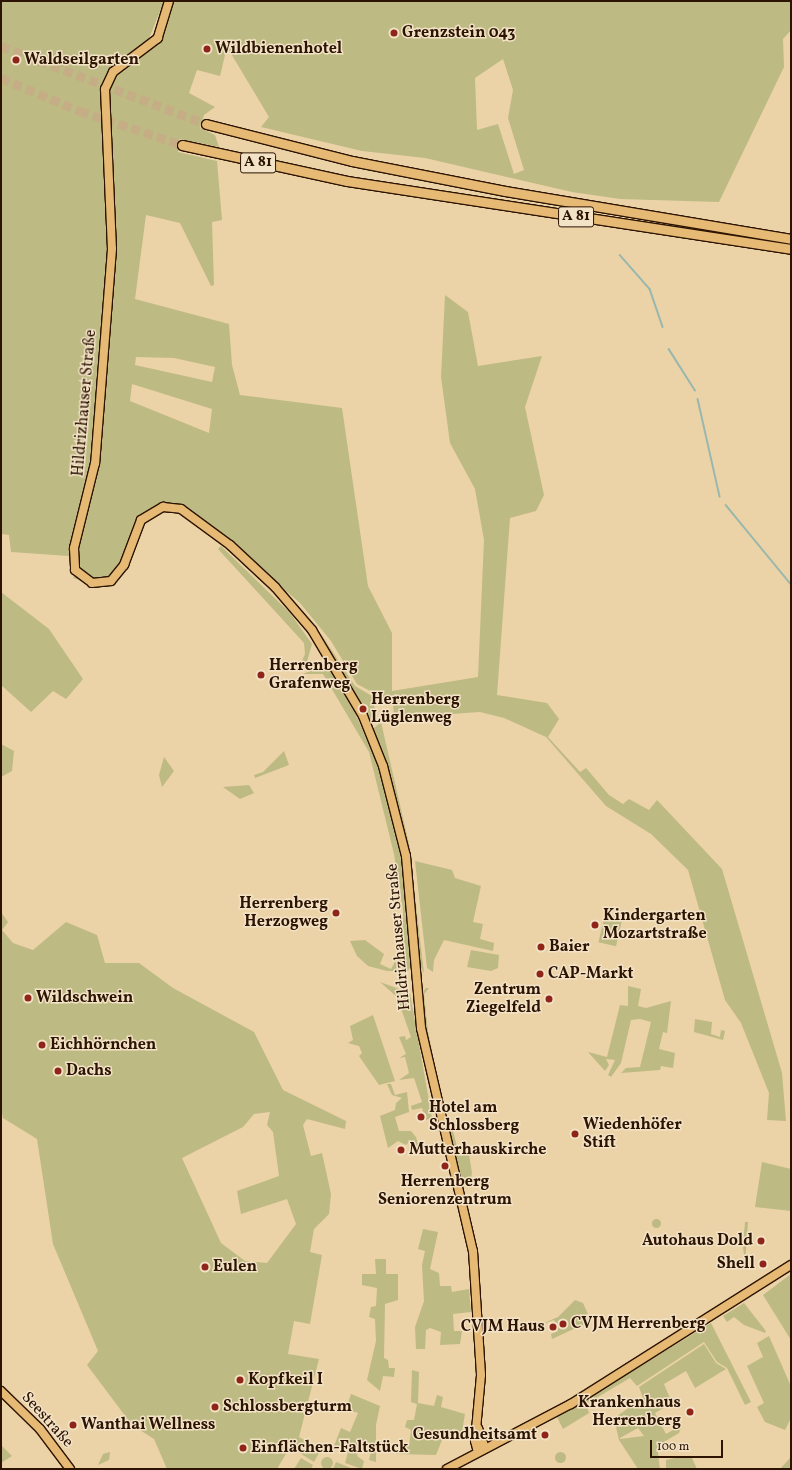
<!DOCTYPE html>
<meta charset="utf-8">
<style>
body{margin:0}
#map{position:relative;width:792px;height:1470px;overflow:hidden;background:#ebd3a7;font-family:Vollkorn,serif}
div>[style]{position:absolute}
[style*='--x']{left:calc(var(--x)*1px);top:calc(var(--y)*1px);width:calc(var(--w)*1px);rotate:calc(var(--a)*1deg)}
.green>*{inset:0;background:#beba83;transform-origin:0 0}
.round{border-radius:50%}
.stream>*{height:1.5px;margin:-0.75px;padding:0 0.75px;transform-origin:0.75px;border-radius:0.75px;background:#99b7ad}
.highway-tunnel>*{height:9px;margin-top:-4.5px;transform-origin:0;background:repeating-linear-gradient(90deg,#c5ad86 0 9px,transparent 0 13.5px)}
.roads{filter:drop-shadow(1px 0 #2c1302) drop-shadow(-1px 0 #2c1302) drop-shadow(0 1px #2c1302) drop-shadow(0 -1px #2c1302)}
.major>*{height:8px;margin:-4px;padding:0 4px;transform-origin:4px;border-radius:4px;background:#e6ba74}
.highway>*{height:9px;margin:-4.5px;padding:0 4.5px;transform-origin:4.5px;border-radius:4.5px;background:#e6ba74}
.dots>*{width:11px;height:11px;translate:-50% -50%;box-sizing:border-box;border:2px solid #f2e2c6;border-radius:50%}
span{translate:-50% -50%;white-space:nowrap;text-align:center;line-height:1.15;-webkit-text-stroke:3px #f2e2c6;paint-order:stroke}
.shield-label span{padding:1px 3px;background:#f2e2c6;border:1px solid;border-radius:3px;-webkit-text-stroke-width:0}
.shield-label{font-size:15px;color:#2c1302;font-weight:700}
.poi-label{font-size:16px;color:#2c1302;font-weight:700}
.left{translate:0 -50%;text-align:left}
.right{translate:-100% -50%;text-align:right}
.street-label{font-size:16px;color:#2c1302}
.frame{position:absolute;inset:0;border:2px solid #2c1302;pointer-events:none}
.scale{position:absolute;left:650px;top:1440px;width:73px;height:18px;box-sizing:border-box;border:2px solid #2c1302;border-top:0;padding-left:5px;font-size:12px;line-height:14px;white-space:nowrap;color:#2c1302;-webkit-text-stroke:3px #f2e2c6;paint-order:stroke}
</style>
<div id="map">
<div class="green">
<div style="clip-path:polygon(1px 1px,164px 1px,148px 41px,116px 62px,106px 74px,100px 90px,110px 214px,106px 289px,92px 458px,69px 556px,11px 552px,9px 535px,1px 534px)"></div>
<div style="clip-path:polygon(evenodd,172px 1px,791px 1px,791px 30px,783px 39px,784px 67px,719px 202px,620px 199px,572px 192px,425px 158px,362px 151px,261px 127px,269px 117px,230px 52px,226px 51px,220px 76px,197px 70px,189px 93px,215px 107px,204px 115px,200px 128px,215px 135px,219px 147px,179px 139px,178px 152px,217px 161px,222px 220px,212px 222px,214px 285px,211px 286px,180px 223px,146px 215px,135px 299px,229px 324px,232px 365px,240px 395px,342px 408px,368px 586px,392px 633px,392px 691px,478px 677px,484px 540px,475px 489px,450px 443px,441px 377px,445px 295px,468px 312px,478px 366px,542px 356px,525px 407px,544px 495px,536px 511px,510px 518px,497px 695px,547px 703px,559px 719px,548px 737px,580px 772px,586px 768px,609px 795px,623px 804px,629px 799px,649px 810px,657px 800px,722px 869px,782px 1073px,786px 1121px,767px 1120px,769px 1093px,741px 1023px,725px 1000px,688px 870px,651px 834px,606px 806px,546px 737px,504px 718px,480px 712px,394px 718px,393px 703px,357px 684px,331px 641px,300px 603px,285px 590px,323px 637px,355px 686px,372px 696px,375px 710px,369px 721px,315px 630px,266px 574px,176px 511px,157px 513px,145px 522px,117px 581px,100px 587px,73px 578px,80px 568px,78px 550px,98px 460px,116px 245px,110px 88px,121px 70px,125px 72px,123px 68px,157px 43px,172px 1px,503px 59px,513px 90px,508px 118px,524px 170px,514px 174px,498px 124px,477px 130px,475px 78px,503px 59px,172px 1px,136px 357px,174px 358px,215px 367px,212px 382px,135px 365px,136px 357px,172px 1px,132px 384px,212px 409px,209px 433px,130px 401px,132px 384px)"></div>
<div style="clip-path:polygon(221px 546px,290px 613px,312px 644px,306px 665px,298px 670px,305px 654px,304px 643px,218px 549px)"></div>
<div style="clip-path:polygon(1px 592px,49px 629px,83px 679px,66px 699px,53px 691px,31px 712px,1px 685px)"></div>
<div style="clip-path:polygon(324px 665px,329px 667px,348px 697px,379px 767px,405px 874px,411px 966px,408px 971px,387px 971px,368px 966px,357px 956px,350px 941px,365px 940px,384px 954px,380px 964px,391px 969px,403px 947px,403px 910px,394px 854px,369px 752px,323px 674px,303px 674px)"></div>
<div style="clip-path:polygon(381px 722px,409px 844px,424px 973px,420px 966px,408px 857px,373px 729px)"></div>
<div style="clip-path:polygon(1px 744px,14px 751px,12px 771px,1px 777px)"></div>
<div style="clip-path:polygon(284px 751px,289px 765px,255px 778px,254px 775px,263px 772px)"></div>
<div style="clip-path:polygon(164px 757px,174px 771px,162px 787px,159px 775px)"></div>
<div style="clip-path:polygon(249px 785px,254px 793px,240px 799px,223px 787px)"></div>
<div style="clip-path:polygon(415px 861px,452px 870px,455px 878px,481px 886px,473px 922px,483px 924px,480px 939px,494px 943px,493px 951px,444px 940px,434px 960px,433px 972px,427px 968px)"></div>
<div style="clip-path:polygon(evenodd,1px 912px,8px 922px,2px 930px,13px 943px,33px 950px,66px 922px,97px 935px,105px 963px,139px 963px,173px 988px,254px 1032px,283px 1090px,346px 1121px,345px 1129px,307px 1119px,303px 1125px,311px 1156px,322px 1153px,331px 1194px,329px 1214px,314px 1229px,310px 1252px,322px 1255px,310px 1324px,294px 1321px,288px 1354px,319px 1359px,299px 1437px,326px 1452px,319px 1453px,314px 1462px,290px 1447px,277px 1469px,167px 1469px,154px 1439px,132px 1425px,87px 1365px,98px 1351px,53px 1244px,37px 1139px,3px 1118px,1px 1108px,1px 912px,270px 1112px,267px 1125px,273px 1132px,279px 1176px,237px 1191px,241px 1214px,287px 1199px,296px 1224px,267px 1263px,245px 1261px,221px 1243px,182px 1158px,243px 1127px,254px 1114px,270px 1112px)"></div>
<div style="left:605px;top:914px;width:18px;height:29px;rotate:13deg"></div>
<div style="clip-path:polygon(471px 950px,499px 955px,498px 968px,491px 971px,467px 967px)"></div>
<div style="clip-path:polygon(380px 982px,410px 993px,432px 1118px,426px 1120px,422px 1108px,412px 1110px,411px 1106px,422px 1102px,414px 1078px,399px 1080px,409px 1073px,405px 1057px,399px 1058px,406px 1054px,399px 1037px,405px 1036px,406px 1040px,411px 1037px,397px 997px)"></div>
<div style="clip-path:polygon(628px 986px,641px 989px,638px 1006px,646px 1008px,671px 1001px,667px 1033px,663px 1032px,659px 1049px,675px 1053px,673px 1068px,661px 1066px,660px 1070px,621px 1073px,626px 1068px,640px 1067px,651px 1022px,640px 1019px,631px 1020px,621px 1063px,611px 1077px,608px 1075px,615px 1060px,606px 1059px,609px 1065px,605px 1071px,588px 1052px,607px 1057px,620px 1005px,628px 1006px)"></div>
<div style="clip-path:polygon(426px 988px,429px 988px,424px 994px,428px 1031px,439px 1087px,426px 1036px,422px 993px)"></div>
<div style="clip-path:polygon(412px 991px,417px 1028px,436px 1119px,417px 1031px)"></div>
<div style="clip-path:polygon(373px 1015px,395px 1081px,379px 1085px,359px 1056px,362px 1053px,359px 1046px,348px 1043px,353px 1040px,350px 1026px)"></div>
<div style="clip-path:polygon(695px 1019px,712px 1022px,711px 1034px,720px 1037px,721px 1030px,725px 1031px,723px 1040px,694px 1032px)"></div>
<div style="clip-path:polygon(387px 1084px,391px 1084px,395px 1095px,407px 1092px,409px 1112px,395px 1117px,399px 1131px,411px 1131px,416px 1137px,421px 1155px,409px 1142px,406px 1145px,398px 1141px,388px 1148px,380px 1116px,395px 1110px,396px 1103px,402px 1098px,392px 1095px)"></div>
<div style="clip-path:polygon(453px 1131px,459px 1154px,469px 1154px,472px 1173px,470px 1184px,460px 1181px,449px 1133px)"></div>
<div style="clip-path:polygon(762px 1162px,791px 1169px,791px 1211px,755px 1207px)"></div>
<div class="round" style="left:651.5px;top:1218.5px;width:9px;height:9px"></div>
<div style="clip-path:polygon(745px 1222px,748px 1222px,745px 1263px,743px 1247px)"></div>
<div style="clip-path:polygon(423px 1229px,438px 1232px,430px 1269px,439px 1273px,440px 1286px,451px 1286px,452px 1292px,469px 1289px,471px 1312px,453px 1314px,454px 1331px,462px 1331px,460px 1344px,440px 1345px,441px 1332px,430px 1328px,426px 1330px,425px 1349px,416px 1349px,415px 1327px,424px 1301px,422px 1265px,425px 1251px,418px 1249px)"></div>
<div style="clip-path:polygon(375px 1259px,386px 1259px,386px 1274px,398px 1274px,398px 1300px,385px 1304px,384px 1358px,388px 1360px,389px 1368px,395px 1368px,394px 1377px,383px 1376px,380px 1391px,367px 1380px,376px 1341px,375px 1319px,369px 1317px,371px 1307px,376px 1306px,377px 1288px,362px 1285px,362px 1274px,376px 1274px)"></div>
<div style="clip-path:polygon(791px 1274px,791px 1340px,763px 1295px)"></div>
<div style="clip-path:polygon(575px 1300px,583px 1303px,591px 1321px,552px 1339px,551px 1334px,558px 1331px,554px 1320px,537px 1326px,558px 1317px)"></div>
<div style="clip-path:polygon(744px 1303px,766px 1331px,765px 1333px,744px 1325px,734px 1317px,727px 1322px,723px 1316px)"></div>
<div style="clip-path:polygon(711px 1323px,751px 1402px,745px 1405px,727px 1368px,717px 1362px,704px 1342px,637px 1386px,630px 1378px,586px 1404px,589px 1413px,563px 1429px,557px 1417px)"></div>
<div style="clip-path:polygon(769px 1336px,790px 1384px,791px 1418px,785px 1430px,765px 1422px,757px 1407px,764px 1403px,747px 1366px,763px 1357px,757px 1343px)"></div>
<div style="clip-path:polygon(evenodd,704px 1344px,716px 1363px,726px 1369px,695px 1388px,686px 1371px,664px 1384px,672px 1403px,655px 1413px,666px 1434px,682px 1425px,679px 1433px,657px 1446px,660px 1469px,638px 1469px,619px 1440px,614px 1418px,643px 1398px,639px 1387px,704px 1344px,638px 1428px,644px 1436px,620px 1439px,620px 1438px,638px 1428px)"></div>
<div style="clip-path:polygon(412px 1370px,419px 1372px,418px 1403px,434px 1406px,437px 1395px,443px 1397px,441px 1407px,465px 1414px,461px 1438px,444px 1435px,436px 1455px,397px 1454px,398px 1445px,409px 1446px,411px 1430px,405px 1427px,407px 1420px,414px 1420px,417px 1404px,411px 1402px)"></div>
<div style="clip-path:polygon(351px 1394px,380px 1406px,376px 1425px,376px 1462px,369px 1460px,372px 1448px,361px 1444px,357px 1456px,364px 1461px,362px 1469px,345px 1463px,348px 1452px,334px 1446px,341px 1428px,350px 1432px,358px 1413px,346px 1409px)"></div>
<div style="clip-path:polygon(1px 1445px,12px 1456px,1px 1463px)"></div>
<div class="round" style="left:554.5px;top:1451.5px;width:11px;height:11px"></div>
<div style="clip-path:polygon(110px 1452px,109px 1460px,98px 1465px,103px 1454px)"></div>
<div style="clip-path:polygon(791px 1455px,790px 1469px,780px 1469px,790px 1458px)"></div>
<div style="clip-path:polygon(683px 1456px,692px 1458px,697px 1469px,666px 1469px,666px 1460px)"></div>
<div class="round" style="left:321px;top:1457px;width:12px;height:12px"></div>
<div style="clip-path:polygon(301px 1458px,313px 1465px,311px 1469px,294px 1469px)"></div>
<div style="clip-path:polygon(336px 1462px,346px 1466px,353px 1469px,333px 1469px)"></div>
</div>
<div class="stream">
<div style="--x:620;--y:255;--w:45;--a:48.6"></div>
<div style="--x:650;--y:289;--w:40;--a:71.1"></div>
<div style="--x:669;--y:349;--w:49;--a:57.6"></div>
<div style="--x:698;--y:399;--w:100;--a:77.3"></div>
<div style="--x:726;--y:505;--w:102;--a:50.6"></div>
</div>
<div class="highway-tunnel">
<div style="--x:1;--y:46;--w:219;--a:20.8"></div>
<div style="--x:1;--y:78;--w:86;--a:22.7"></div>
<div style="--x:80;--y:111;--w:108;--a:18.4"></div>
</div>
<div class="roads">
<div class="major">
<div style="--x:169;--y:1;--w:39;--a:107"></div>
<div style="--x:158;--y:38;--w:56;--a:142.9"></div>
<div style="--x:113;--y:72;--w:19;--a:115"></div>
<div style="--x:105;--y:89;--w:160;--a:87.5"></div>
<div style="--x:112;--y:249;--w:215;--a:94.5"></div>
<div style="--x:95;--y:463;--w:88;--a:103.9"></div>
<div style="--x:74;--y:548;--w:22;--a:87"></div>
<div style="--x:75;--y:570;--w:21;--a:37"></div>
<div style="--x:92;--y:583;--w:19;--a:-6"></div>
<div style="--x:111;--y:581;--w:21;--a:-51"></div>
<div style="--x:124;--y:565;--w:48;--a:-69.3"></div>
<div style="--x:141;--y:520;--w:26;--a:-31"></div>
<div style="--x:163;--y:507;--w:18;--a:6"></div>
<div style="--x:181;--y:509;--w:61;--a:36.3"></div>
<div style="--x:230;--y:545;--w:62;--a:43"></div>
<div style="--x:275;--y:587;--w:57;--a:49.3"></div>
<div style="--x:312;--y:630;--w:100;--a:59.3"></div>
<div style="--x:363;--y:716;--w:54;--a:68.2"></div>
<div style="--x:383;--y:766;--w:93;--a:75.7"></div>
<div style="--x:406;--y:856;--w:173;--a:85"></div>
<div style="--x:421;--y:1028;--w:229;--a:76.9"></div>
<div style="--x:473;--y:1251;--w:124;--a:86.3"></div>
<div style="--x:481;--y:1375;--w:66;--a:95.2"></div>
<div style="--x:475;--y:1441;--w:11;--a:75"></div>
<div style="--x:1;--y:1391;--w:54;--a:44.3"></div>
<div style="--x:40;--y:1429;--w:50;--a:53.1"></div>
<div style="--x:478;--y:1428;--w:21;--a:71"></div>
<div style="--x:447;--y:1469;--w:140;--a:-27.7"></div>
<div style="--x:571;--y:1404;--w:260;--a:-32.3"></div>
</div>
<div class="highway">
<div style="--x:206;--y:124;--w:151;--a:14.2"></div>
<div style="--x:352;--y:161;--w:156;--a:11.1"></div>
<div style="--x:505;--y:191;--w:290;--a:9.5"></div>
<div style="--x:182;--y:145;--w:169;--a:12.3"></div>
<div style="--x:347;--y:181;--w:449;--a:8.7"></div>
</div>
</div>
<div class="dots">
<div style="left:394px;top:33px;background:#8f2418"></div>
<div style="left:207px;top:49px;background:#8f2418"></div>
<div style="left:16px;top:60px;background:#8f2418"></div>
<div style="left:261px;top:675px;background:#8f2418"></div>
<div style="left:363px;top:709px;background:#8f2418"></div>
<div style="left:336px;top:913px;background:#8f2418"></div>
<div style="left:595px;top:925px;background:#8f2418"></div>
<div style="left:541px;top:947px;background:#8f2418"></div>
<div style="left:540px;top:974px;background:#8f2418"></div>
<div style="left:28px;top:998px;background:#8f2418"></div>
<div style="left:549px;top:999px;background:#8f2418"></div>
<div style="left:42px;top:1045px;background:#8f2418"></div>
<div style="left:58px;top:1071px;background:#8f2418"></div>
<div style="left:421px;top:1117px;background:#8f2418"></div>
<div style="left:575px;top:1134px;background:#8f2418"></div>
<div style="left:401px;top:1150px;background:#8f2418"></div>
<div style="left:445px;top:1166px;background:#8f2418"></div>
<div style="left:761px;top:1241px;background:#8f2418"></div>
<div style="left:763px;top:1264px;background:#8f2418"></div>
<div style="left:205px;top:1267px;background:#8f2418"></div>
<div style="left:563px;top:1324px;background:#8f2418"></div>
<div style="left:553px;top:1327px;background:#8f2418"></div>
<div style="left:240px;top:1380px;background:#8f2418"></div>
<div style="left:215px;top:1407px;background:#8f2418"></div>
<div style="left:690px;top:1412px;background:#8f2418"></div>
<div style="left:73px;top:1425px;background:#8f2418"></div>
<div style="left:545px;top:1435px;background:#8f2418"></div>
<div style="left:243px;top:1448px;background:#8f2418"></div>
</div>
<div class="shield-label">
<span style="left:258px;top:163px">A 81</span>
<span style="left:576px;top:217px">A 81</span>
</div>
<div class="poi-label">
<span class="left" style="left:402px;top:33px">Grenzstein 043</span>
<span class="left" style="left:215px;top:49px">Wildbienenhotel</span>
<span class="left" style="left:24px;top:60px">Waldseilgarten</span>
<span class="left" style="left:269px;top:675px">Herrenberg<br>Grafenweg</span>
<span class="left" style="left:371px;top:709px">Herrenberg<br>Lüglenweg</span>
<span class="right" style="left:328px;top:913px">Herrenberg<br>Herzogweg</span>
<span class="left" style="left:603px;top:925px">Kindergarten<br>Mozartstraße</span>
<span class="left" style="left:549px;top:947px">Baier</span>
<span class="left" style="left:548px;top:974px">CAP-Markt</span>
<span class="right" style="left:541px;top:999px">Zentrum<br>Ziegelfeld</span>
<span class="left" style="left:36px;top:998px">Wildschwein</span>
<span class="left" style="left:50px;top:1045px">Eichhörnchen</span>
<span class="left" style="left:66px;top:1071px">Dachs</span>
<span class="left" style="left:429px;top:1117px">Hotel am<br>Schlossberg</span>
<span class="left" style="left:583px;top:1134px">Wiedenhöfer<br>Stift</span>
<span class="left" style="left:409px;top:1150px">Mutterhauskirche</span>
<span style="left:445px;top:1191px">Herrenberg<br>Seniorenzentrum</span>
<span class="right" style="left:753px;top:1241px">Autohaus Dold</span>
<span class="right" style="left:755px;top:1264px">Shell</span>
<span class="left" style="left:213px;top:1267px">Eulen</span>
<span class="left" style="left:571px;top:1324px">CVJM Herrenberg</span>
<span class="right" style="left:545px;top:1327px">CVJM Haus</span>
<span class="left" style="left:248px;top:1380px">Kopfkeil I</span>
<span class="right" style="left:681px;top:1412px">Krankenhaus<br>Herrenberg</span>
<span class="left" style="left:223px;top:1407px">Schlossbergturm</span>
<span class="left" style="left:81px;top:1425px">Wanthai Wellness</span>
<span class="right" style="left:537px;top:1435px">Gesundheitsamt</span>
<span class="left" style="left:251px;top:1448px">Einflächen-Faltstück</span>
</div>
<div class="street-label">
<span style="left:85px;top:403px;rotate:-85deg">Hildrizhauser Straße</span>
<span style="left:399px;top:937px;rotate:-95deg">Hildrizhauser Straße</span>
<span style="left:47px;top:1420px;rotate:48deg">Seestraße</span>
</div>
<div class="frame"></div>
<div class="scale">100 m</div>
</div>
